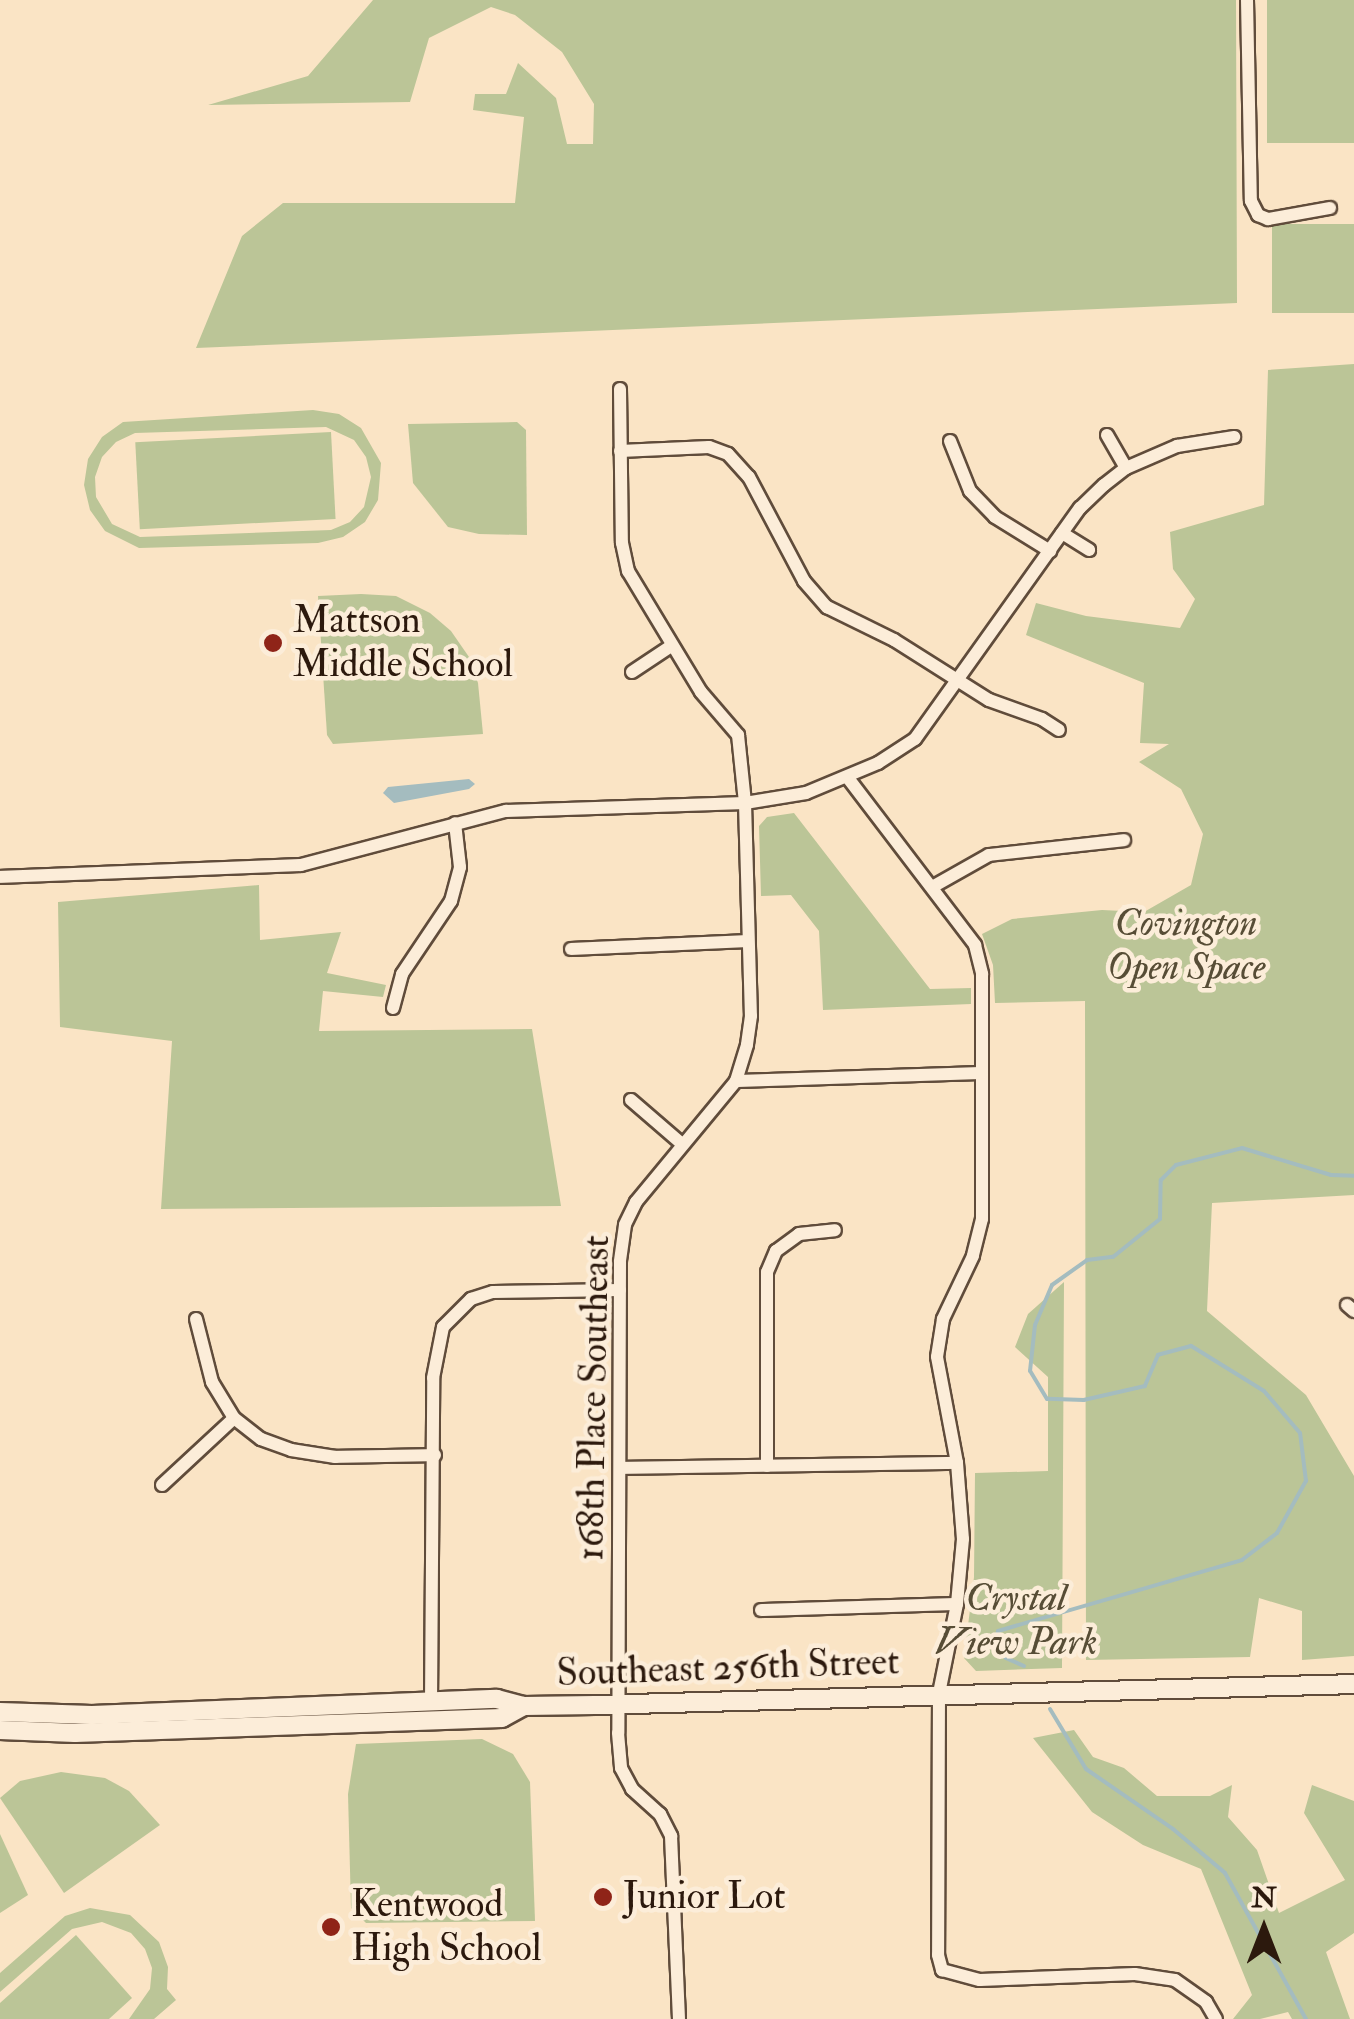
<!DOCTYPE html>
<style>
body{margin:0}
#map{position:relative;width:1354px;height:2019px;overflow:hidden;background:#fae4c5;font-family:"IM FELL Double Pica",serif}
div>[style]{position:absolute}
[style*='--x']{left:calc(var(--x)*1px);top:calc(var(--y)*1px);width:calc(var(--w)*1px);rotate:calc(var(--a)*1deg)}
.green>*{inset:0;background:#bbc597;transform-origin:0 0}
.water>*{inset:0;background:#a4bcbf}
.stream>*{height:4px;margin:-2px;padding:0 2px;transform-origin:2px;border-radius:2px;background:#a4bcbf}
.roads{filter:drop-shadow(2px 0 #604c3b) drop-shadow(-2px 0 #604c3b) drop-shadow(0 2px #604c3b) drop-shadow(0 -2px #604c3b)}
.street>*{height:12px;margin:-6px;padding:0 6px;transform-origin:6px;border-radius:6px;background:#fcedd9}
.secondary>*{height:18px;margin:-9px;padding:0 9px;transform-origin:9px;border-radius:9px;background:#fcedd9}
.dots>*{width:28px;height:28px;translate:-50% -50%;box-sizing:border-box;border:5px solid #fcedd9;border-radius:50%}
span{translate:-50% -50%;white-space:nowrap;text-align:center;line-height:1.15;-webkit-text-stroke:9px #fcedd9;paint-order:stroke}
.poi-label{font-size:38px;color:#2c190d}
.left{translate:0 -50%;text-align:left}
.park-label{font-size:38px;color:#574d36;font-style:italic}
.street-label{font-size:38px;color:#2c190d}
.north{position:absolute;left:1214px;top:1879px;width:100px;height:100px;-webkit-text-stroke:8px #fcedd9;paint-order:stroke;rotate:0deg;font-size:28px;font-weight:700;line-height:40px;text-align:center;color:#2c190d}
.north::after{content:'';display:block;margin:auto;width:35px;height:45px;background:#2c190d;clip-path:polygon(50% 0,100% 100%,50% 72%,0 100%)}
</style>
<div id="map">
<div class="green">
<div style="clip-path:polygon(373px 0,1236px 0,1237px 303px,196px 348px,242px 236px,283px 203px,515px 203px,524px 117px,473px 110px,475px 94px,506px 94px,518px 63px,556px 98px,567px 144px,593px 144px,594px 104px,562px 52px,515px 15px,491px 7px,429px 38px,410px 102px,208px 105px,308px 76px)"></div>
<div style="left:1267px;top:0;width:87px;height:143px"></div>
<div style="left:1354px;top:224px;width:89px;height:82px;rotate:90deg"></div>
<div style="clip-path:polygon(1354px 364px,1354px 1195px,1212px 1203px,1207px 1311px,1306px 1395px,1354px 1476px,1354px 1656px,1302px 1660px,1302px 1611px,1259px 1598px,1250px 1657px,1086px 1660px,1085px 1001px,995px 1003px,993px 965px,982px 934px,1012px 919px,1102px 910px,1144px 912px,1191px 885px,1203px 834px,1181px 789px,1139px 762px,1169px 744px,1140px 743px,1144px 683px,1026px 635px,1036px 603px,1086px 616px,1180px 628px,1195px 599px,1173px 569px,1170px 532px,1264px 505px,1268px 370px)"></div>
<div style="clip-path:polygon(evenodd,313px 410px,339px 414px,361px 428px,381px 463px,378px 500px,365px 522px,343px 537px,318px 543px,139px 548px,105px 531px,90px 510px,84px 485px,88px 459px,102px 437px,123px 422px,313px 410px,326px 427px,354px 440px,366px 457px,371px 477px,364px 507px,350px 522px,331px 530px,140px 537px,112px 524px,96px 497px,95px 477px,102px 457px,116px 442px,135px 433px,326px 427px)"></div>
<div style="clip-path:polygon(517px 422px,526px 430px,527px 535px,479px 534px,448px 527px,413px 483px,408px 424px)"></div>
<div style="left:331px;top:432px;width:87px;height:196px;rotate:87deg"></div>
<div style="clip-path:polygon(361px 594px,396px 596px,430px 613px,451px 631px,469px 657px,478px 683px,483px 734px,333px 744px,327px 735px,318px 596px)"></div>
<div style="clip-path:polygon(794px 813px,930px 989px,971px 988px,971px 1004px,823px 1010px,819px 931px,791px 895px,761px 896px,759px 826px,767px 817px)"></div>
<div style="clip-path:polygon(259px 885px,260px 940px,341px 932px,327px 973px,386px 985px,383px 997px,323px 991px,319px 1031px,532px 1029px,561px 1206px,161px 1209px,172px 1041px,60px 1027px,58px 902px)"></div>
<div style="clip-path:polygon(1064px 1282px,1062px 1668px,976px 1671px,964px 1658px,974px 1577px,975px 1473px,1048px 1471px,1048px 1377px,1015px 1347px,1028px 1314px)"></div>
<div style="clip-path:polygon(1074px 1730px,1093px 1757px,1124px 1768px,1157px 1796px,1210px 1796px,1232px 1785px,1228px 1817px,1257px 1850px,1279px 1913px,1345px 1880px,1304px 1813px,1312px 1785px,1354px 1801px,1354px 1933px,1326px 1952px,1350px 2019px,1292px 2019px,1288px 2012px,1260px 2019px,1233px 2019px,1252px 1995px,1201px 1869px,1143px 1845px,1092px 1812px,1033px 1738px)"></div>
<div style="clip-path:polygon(482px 1739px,513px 1754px,530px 1782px,535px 1921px,366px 1923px,351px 1908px,348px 1794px,356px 1744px)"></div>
<div style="clip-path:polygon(61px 1772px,105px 1778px,129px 1791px,160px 1825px,64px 1893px,0 1798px,20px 1781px)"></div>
<div style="clip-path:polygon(0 1834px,28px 1895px,0 1913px)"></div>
<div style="clip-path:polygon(90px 1908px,130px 1915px,159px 1942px,168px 1967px,167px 1989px,176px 2000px,154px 2019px,129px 2019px,150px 1989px,152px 1968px,145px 1949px,131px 1933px,102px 1922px,72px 1929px,0 1992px,0 1973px,65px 1916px)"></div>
<div style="clip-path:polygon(76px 1935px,132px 1998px,109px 2019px,0 2019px,0 2003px)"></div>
</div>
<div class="water">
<div style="clip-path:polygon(469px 779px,475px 784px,469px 789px,394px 803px,383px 793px,388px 787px)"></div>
</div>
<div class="stream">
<div style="--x:1024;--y:1666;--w:20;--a:-156"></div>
<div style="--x:1006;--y:1658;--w:17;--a:-130"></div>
<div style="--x:995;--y:1645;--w:14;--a:-78"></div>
<div style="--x:998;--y:1631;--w:254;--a:-16.2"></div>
<div style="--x:1242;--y:1560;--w:44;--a:-37.6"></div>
<div style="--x:1277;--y:1533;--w:60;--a:-60.9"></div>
<div style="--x:1306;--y:1481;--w:48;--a:-97.1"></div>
<div style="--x:1300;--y:1433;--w:55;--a:-130.6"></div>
<div style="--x:1264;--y:1391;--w:86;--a:-148.3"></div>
<div style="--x:1191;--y:1346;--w:34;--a:165"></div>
<div style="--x:1158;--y:1355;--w:34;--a:113"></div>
<div style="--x:1145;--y:1386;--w:63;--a:167.1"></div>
<div style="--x:1084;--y:1400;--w:37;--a:-178"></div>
<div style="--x:1047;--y:1399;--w:33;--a:-121"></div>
<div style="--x:1030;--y:1371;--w:46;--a:-83.8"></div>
<div style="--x:1035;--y:1325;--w:43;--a:-67"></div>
<div style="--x:1052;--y:1285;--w:43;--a:-35.5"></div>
<div style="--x:1087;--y:1260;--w:26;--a:-7"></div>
<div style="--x:1113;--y:1257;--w:60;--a:-39"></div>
<div style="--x:1160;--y:1219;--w:39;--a:-89"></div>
<div style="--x:1161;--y:1180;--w:21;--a:-45"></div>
<div style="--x:1176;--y:1165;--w:68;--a:-14.4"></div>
<div style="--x:1242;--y:1148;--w:93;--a:16.9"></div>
<div style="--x:1331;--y:1175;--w:23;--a:2"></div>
<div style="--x:1050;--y:1709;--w:70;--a:59"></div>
<div style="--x:1086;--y:1769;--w:106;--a:34.6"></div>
<div style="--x:1173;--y:1829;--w:68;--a:40.2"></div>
<div style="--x:1225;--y:1873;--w:167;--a:61"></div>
</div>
<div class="roads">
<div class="street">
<div style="--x:1247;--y:0;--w:201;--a:88.9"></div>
<div style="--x:1251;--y:201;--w:16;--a:63"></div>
<div style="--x:1258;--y:215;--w:11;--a:22"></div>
<div style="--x:1268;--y:219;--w:63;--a:-10.1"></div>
<div style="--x:620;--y:389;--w:154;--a:89.3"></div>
<div style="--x:622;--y:543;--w:29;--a:78"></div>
<div style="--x:628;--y:571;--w:141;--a:58.9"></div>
<div style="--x:701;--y:692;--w:57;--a:49.3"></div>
<div style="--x:738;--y:735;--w:68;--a:84.1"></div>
<div style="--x:745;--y:803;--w:213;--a:88.4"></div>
<div style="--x:751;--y:1016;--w:29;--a:98"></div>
<div style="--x:747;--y:1045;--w:38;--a:107"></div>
<div style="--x:736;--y:1081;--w:157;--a:129.6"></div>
<div style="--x:636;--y:1202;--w:25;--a:116"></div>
<div style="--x:625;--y:1225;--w:37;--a:98"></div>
<div style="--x:620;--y:1262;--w:471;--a:90.2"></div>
<div style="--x:618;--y:1733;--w:35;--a:85"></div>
<div style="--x:621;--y:1768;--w:24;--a:62"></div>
<div style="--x:632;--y:1789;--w:38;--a:42"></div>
<div style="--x:660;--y:1814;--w:25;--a:63"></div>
<div style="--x:671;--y:1836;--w:183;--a:87.5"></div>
<div style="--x:1107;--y:435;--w:38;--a:60"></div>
<div style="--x:950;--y:441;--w:54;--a:68.2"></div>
<div style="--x:970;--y:491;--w:36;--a:46"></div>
<div style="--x:995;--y:517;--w:65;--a:31.7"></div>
<div style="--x:620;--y:451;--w:89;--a:-2.6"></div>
<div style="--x:709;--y:447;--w:20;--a:20"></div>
<div style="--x:728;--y:454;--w:31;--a:48"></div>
<div style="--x:749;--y:477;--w:118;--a:62.1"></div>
<div style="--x:804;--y:581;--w:35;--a:49"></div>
<div style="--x:827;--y:607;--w:75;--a:26.2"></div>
<div style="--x:894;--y:640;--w:112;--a:32.3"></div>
<div style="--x:989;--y:700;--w:56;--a:19.7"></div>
<div style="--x:1042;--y:719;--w:20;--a:33"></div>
<div style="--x:1062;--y:533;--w:32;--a:32"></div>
<div style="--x:632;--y:672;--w:47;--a:-33.7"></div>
<div style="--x:848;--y:778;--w:210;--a:52.7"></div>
<div style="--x:975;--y:945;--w:30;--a:76"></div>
<div style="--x:982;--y:974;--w:245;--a:90"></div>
<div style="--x:982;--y:1219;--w:38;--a:104"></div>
<div style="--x:973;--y:1256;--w:70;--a:115.5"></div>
<div style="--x:943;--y:1319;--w:38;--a:99"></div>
<div style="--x:937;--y:1357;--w:108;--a:79.3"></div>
<div style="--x:957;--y:1463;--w:76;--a:85.5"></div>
<div style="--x:963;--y:1539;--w:65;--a:95.3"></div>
<div style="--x:957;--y:1604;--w:91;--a:101.4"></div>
<div style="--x:939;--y:1693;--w:262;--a:90.2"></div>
<div style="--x:938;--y:1955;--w:16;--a:75"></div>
<div style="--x:942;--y:1970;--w:39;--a:15"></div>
<div style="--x:980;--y:1980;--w:155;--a:-2.2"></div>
<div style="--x:1135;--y:1974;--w:40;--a:8.5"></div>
<div style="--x:1175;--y:1980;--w:38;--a:35"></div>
<div style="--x:1206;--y:2002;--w:20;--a:60"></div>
<div style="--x:0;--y:877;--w:301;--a:-2.3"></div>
<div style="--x:301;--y:865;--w:212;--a:-14.8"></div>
<div style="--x:506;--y:811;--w:239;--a:-1.9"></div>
<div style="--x:745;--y:803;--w:62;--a:-9.3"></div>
<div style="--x:806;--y:793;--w:78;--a:-22.6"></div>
<div style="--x:878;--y:763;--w:44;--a:-33"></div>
<div style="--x:915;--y:739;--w:284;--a:-54.5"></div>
<div style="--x:1080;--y:508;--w:33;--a:-44"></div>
<div style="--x:1104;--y:485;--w:28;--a:-38"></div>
<div style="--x:1126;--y:468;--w:56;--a:-23.3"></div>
<div style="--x:1177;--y:446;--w:58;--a:-9"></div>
<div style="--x:934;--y:886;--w:63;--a:-29.4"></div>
<div style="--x:989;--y:855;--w:136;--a:-6.3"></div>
<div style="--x:571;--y:949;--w:177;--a:-2.6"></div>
<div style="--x:393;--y:1008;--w:35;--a:-75"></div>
<div style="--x:402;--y:974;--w:88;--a:-56.1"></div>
<div style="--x:451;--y:901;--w:35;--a:-75"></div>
<div style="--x:460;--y:867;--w:44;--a:-96.5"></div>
<div style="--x:736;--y:1081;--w:246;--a:-1.9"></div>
<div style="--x:631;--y:1100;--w:67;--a:40.8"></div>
<div style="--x:1347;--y:1305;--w:9;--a:41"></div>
<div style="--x:196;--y:1319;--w:65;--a:75.7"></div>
<div style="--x:212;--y:1382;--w:42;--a:58.6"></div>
<div style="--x:234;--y:1418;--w:34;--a:38"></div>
<div style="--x:261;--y:1439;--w:32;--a:20"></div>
<div style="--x:291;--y:1450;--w:45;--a:9"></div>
<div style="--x:335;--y:1457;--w:100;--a:-1.1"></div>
<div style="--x:767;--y:1466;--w:194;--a:-90"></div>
<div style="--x:767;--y:1272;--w:23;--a:-67"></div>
<div style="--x:776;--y:1251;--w:29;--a:-36"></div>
<div style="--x:799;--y:1234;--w:36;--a:-6"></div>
<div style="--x:621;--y:1468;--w:336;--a:-0.9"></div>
<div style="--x:162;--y:1485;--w:98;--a:-42.9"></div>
<div style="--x:761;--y:1610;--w:196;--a:-1.8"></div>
<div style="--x:431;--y:1704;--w:326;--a:-89.6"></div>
<div style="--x:433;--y:1378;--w:52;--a:-78.9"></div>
<div style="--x:443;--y:1327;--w:40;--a:-45"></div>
<div style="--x:471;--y:1299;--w:23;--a:-18"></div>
<div style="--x:493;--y:1292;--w:127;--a:-0.9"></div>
</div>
<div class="secondary">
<div style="--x:0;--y:1712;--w:92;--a:1.9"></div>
<div style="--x:92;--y:1715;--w:405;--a:-2.3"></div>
<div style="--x:497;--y:1699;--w:28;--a:15"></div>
<div style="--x:524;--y:1706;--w:71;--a:-0.8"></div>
<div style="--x:595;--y:1705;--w:759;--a:-1.58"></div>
<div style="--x:0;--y:1730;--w:75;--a:2.3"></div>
<div style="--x:75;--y:1733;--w:427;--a:-2"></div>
<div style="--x:502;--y:1718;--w:25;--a:-29"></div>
</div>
</div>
<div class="dots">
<div style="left:273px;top:643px;background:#8f2418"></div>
<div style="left:603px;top:1897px;background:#8f2418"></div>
<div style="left:331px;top:1927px;background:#8f2418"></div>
</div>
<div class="poi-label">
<span class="left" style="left:293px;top:643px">Mattson<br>Middle School</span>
<span class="left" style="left:623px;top:1897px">Junior Lot</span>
<span class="left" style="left:351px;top:1927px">Kentwood<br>High School</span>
</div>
<div class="park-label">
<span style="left:1186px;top:946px">Covington<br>Open Space</span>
<span style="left:1016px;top:1621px">Crystal<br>View Park</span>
</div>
<div class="street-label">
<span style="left:594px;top:1398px;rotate:-89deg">168th Place Southeast</span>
<span style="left:728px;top:1668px;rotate:-2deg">Southeast 256th Street</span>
</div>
<div class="north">N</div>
</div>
